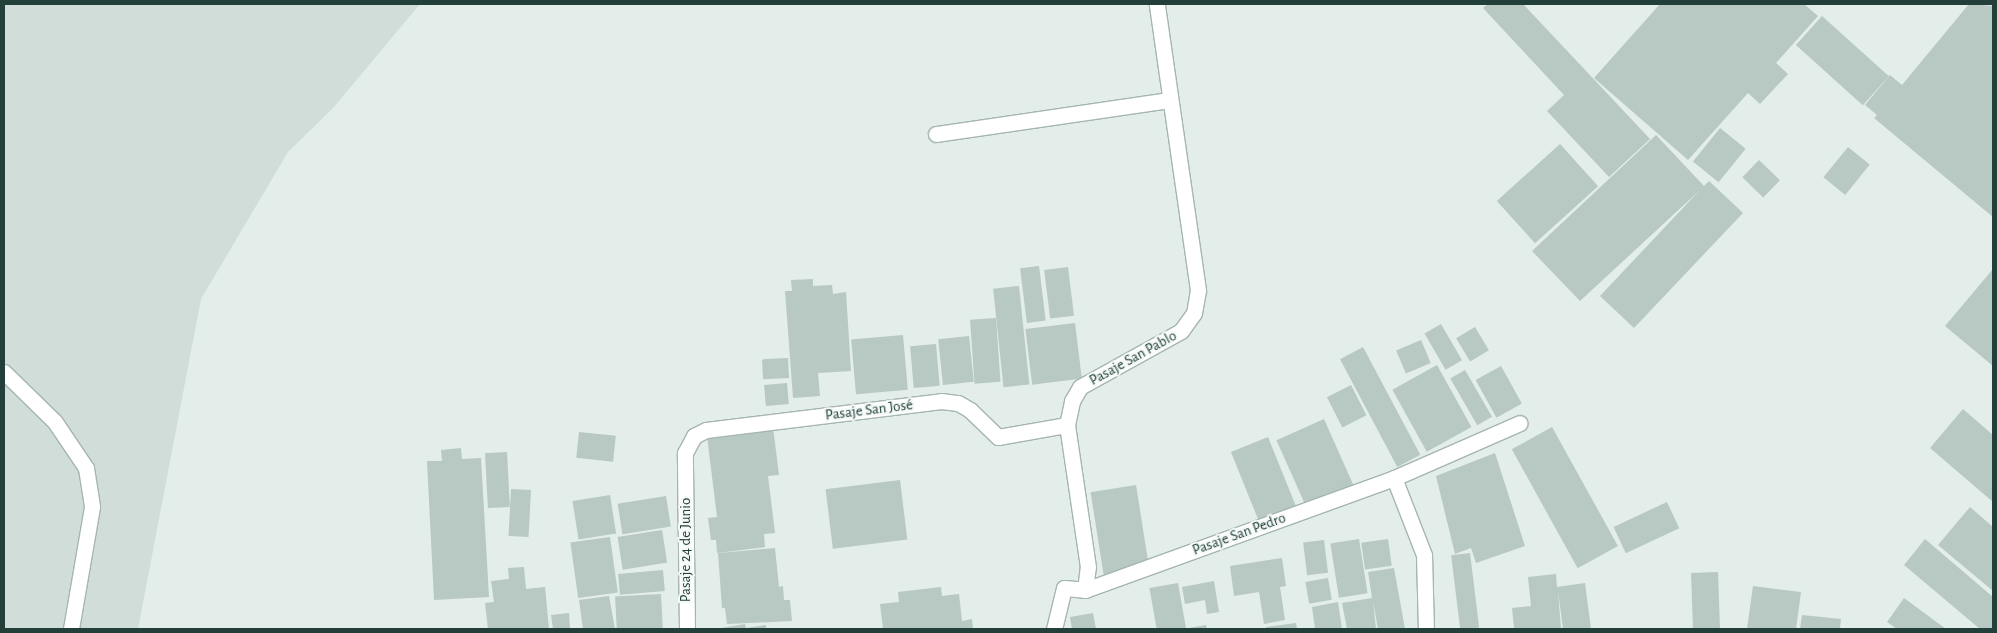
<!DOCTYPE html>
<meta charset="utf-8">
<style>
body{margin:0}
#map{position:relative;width:1997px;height:633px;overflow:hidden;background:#e3edea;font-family:"Alegreya Sans",sans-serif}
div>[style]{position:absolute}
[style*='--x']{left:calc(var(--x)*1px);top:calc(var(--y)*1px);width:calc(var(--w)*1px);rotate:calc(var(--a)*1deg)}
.built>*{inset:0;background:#d1ddd9}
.building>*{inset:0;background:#b8c8c3;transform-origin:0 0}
.roads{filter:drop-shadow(1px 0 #a5b5b2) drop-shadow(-1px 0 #a5b5b2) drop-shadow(0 1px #a5b5b2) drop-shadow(0 -1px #a5b5b2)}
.minor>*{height:15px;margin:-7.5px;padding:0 7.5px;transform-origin:7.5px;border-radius:7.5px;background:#fff}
span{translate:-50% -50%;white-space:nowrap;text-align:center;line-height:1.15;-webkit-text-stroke:4px #f4f9f7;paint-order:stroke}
.street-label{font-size:15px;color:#223f3a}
.frame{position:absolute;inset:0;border:5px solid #223f3a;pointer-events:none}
</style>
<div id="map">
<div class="built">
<div style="clip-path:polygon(4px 4px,420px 4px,333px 108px,288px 152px,201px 299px,138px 629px,4px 629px)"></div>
</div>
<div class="building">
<div style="clip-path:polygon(1488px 4px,1523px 4px,1650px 139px,1609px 177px,1547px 111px,1564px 95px,1483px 8px)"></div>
<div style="clip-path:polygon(1660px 4px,1804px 4px,1818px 16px,1776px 63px,1788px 74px,1760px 104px,1748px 93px,1688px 160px,1594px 78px)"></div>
<div style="clip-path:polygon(1969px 4px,1993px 6px,1993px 217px,1874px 118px,1877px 115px,1865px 105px,1890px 75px,1902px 85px)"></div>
<div style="left:1822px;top:16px;width:90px;height:39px;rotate:42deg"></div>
<div style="left:1720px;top:128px;width:33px;height:43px;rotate:39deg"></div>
<div style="clip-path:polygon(1656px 135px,1704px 186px,1709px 181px,1743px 213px,1634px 328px,1600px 296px,1699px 191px,1580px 301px,1532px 251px)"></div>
<div style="left:1560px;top:144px;width:57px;height:85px;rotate:48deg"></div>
<div style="left:1848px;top:147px;width:28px;height:39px;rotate:39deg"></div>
<div style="left:1759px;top:160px;width:29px;height:24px;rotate:44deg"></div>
<div style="left:1039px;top:266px;width:55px;height:19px;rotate:83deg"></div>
<div style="left:1068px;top:267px;width:49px;height:24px;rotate:83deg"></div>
<div style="clip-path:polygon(1993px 269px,1993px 366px,1945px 326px)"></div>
<div style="clip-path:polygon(813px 279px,813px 286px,832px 285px,833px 294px,846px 292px,851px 371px,818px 373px,820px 396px,793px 398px,785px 291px,792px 291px,791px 280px)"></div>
<div style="left:1019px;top:286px;width:99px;height:26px;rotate:84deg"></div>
<div style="left:996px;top:318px;width:64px;height:26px;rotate:86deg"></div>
<div style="left:1075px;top:323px;width:56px;height:50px;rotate:83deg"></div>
<div style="left:1441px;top:324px;width:42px;height:19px;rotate:60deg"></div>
<div style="left:1475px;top:327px;width:27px;height:22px;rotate:59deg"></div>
<div style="left:903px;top:335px;width:55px;height:52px;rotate:85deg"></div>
<div style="left:969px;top:336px;width:46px;height:31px;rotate:84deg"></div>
<div style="left:1421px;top:340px;width:25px;height:27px;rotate:67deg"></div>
<div style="left:936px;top:344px;width:42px;height:26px;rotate:85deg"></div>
<div style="left:1363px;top:347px;width:122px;height:26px;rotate:62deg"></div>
<div style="left:788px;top:358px;width:20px;height:26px;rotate:87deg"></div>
<div style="left:1437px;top:365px;width:71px;height:51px;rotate:61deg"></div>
<div style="left:1501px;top:366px;width:43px;height:29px;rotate:61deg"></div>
<div style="left:1465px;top:370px;width:54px;height:17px;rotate:60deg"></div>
<div style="left:787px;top:383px;width:21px;height:23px;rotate:85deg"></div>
<div style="left:1351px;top:385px;width:34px;height:27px;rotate:63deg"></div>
<div style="clip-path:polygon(1963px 409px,1993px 435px,1993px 502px,1930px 448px)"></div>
<div style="left:1324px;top:419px;width:79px;height:52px;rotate:66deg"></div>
<div style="clip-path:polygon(773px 427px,779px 475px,768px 476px,775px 533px,764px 534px,765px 547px,717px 553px,716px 540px,711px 540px,708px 518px,717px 517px,707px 436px)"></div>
<div style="left:1552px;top:427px;width:136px;height:46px;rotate:61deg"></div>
<div style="left:579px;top:432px;width:37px;height:26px;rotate:6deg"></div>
<div style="left:1268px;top:437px;width:82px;height:40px;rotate:68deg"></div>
<div style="clip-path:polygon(461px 448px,462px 459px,481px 458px,489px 597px,434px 600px,427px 461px,442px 461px,441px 450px)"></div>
<div style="left:507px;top:452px;width:55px;height:22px;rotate:87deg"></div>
<div style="clip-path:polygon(1495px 453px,1525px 546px,1476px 563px,1471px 548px,1455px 554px,1436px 476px)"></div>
<div style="left:900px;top:480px;width:60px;height:75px;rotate:83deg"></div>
<div style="left:1136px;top:485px;width:86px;height:46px;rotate:81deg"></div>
<div style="left:511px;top:489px;width:20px;height:47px;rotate:3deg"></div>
<div style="left:610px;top:495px;width:39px;height:38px;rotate:81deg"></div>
<div style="left:666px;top:496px;width:31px;height:49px;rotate:81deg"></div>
<div style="left:1667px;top:502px;width:29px;height:59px;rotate:65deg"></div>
<div style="clip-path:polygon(1970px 507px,1993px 527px,1993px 591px,1938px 545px)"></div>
<div style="left:662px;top:530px;width:33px;height:45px;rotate:81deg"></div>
<div style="left:610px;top:537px;width:56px;height:40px;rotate:82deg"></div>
<div style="left:1359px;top:539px;width:55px;height:29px;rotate:81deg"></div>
<div style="left:1388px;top:539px;width:27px;height:27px;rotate:82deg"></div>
<div style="clip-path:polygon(1925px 539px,1993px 597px,1993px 629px,1980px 629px,1904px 565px)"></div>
<div style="left:1324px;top:540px;width:33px;height:21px;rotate:83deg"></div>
<div style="clip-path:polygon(775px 548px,779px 587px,783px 586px,784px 600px,790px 600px,792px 621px,727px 624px,725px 608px,722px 608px,718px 553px)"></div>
<div style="left:1470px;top:553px;width:75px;height:19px;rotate:83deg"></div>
<div style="clip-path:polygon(1282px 558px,1286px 586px,1280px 587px,1285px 620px,1264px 624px,1259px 592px,1234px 596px,1230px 566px)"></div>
<div style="clip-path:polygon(524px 567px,526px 589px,545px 587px,549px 629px,488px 629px,485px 603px,494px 602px,491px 581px,509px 579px,508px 568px)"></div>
<div style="clip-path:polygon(1394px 568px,1405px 629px,1378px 629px,1373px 601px,1376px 629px,1347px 629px,1342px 603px,1372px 598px,1368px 572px)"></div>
<div style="left:663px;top:570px;width:21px;height:45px;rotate:85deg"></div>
<div style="left:1718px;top:572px;width:57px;height:27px;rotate:88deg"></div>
<div style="clip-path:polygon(1556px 574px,1557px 587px,1585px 583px,1591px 629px,1563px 629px,1558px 591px,1561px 629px,1511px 629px,1514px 628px,1512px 608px,1531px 606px,1528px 577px)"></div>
<div style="left:1328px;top:578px;width:22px;height:23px;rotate:80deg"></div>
<div style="clip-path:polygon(1214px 581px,1219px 612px,1207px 614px,1205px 600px,1185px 604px,1182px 587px)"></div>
<div style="left:1178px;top:583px;width:47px;height:29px;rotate:80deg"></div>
<div style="clip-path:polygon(1753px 586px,1801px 592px,1796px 629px,1747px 629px)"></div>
<div style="clip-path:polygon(941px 587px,942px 596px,959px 594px,962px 621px,972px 619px,973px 629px,883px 629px,880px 604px,899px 602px,898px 592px)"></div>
<div style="left:661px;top:594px;width:35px;height:46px;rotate:87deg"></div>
<div style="clip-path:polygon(609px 596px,615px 629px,583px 629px,579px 600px)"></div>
<div style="clip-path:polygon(1904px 598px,1946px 629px,1897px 629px,1887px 622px)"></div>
<div style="clip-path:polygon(1338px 602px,1342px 629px,1315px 629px,1312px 607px)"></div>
<div style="clip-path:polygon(569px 613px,570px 629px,553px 629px,551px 615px)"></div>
<div style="clip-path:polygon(1093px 613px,1096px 629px,1072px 629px,1070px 617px)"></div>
<div style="clip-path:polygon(1802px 615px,1841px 619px,1840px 629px,1800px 629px)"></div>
<div style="clip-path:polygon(1296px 623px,1297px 629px,1266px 629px,1266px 627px)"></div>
<div style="clip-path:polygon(745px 624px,746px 628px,766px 625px,766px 629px,715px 629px)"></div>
<div style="clip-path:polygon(1206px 625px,1207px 629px,1189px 629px,1189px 628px)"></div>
</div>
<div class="roads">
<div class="minor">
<div style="--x:936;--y:134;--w:235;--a:-8.3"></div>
<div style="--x:4;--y:372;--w:71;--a:44.4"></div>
<div style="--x:55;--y:422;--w:55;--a:56"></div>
<div style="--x:86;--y:468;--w:39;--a:81"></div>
<div style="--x:92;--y:507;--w:124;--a:99.8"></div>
<div style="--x:1394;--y:478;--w:83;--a:68.7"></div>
<div style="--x:1424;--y:555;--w:74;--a:88.5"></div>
<div style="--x:1085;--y:590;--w:329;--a:-19.9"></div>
<div style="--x:1394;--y:478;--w:137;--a:-23.6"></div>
<div style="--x:687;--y:629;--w:176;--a:-90.7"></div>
<div style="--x:685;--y:453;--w:19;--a:-62"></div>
<div style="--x:694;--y:436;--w:13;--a:-27"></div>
<div style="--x:706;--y:430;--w:237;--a:-7"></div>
<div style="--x:941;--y:401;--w:17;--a:7"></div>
<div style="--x:958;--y:403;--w:14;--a:30"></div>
<div style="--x:970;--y:410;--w:39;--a:44"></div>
<div style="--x:998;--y:437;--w:70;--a:-9.9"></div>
<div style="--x:1054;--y:629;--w:42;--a:-76.3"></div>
<div style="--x:1064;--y:588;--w:21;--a:5"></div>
<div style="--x:1085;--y:590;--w:23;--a:-83"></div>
<div style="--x:1088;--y:567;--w:144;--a:-98.4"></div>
<div style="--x:1067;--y:425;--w:25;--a:-78"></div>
<div style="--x:1072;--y:401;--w:16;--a:-60"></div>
<div style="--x:1080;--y:387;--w:115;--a:-29"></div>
<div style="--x:1181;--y:331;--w:22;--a:-54"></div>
<div style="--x:1194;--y:313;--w:23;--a:-80"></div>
<div style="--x:1198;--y:290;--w:289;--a:-98.2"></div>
</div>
</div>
<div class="street-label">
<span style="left:1133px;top:358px;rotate:-29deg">Pasaje San Pablo</span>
<span style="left:869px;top:410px;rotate:-7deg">Pasaje San José</span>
<span style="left:1239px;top:534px;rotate:-20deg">Pasaje San Pedro</span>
<span style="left:686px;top:550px;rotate:-90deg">Pasaje 24 de Junio</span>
</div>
<div class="frame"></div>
</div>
